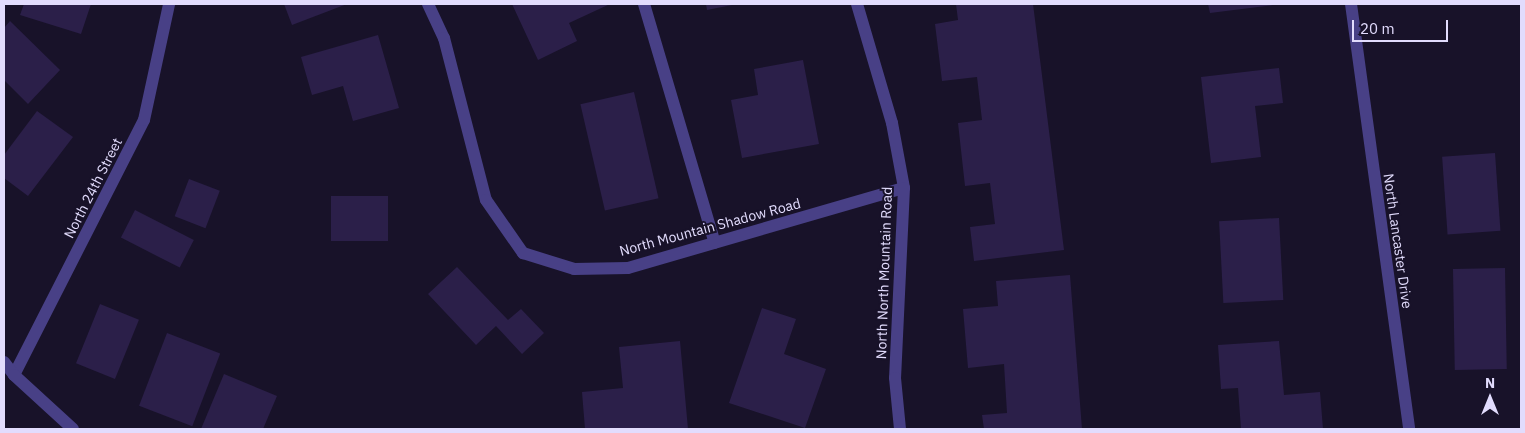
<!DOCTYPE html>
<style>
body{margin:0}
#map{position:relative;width:1525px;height:433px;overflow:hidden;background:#181229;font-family:"IBM Plex Sans",sans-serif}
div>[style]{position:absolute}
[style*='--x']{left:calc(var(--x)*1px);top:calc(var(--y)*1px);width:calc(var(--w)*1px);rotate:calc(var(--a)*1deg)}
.building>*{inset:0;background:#2b1f49;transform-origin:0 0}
.service>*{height:12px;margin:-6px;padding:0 6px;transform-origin:6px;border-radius:6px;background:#484086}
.minor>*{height:12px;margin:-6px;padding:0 6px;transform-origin:6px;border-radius:6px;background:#484086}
.tertiary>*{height:12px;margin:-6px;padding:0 6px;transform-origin:6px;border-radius:6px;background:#484086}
span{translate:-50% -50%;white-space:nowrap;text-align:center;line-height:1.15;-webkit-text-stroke:4px #181229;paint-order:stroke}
.street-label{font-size:14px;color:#e2dcfd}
.frame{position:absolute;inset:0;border:5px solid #e2dcfd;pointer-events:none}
.north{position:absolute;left:1465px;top:373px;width:50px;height:50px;-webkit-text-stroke:4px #181229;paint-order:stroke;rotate:0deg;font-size:14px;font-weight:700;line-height:20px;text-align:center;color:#e2dcfd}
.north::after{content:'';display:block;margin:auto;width:18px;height:22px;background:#e2dcfd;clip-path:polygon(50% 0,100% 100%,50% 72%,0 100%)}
.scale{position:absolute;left:1352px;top:20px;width:96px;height:22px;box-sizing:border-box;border:2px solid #e2dcfd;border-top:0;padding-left:6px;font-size:15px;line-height:18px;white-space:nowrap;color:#e2dcfd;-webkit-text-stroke:4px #181229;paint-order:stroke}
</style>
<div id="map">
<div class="building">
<div style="clip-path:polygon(24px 4px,91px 4px,81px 34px,20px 15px)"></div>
<div style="clip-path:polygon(284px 4px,347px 4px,292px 25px)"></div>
<div style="clip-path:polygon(512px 4px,610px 4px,569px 23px,577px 41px,538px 60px)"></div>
<div style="clip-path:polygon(706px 4px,732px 4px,732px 5px,707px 10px)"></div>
<div style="clip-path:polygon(956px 4px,1033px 4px,1064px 250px,974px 261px,970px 227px,995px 224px,990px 183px,965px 186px,958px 123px,982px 120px,977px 77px,942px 81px,935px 24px,958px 20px)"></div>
<div style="clip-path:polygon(1208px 4px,1273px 4px,1273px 5px,1210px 13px)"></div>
<div style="clip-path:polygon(10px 21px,60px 70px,28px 104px,4px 80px,4px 28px)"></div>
<div style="clip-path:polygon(378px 35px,399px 108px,353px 121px,343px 86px,312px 95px,301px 57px)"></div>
<div style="clip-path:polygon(803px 60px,819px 144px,742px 158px,731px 100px,758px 95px,754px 69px)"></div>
<div style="clip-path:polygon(1279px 68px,1283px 103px,1255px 106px,1261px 157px,1211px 163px,1201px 77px)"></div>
<div style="left:634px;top:92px;width:109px;height:55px;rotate:77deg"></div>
<div style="clip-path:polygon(37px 111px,73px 137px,28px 196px,4px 178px,4px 155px)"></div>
<div style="left:1495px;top:153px;width:78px;height:53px;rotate:86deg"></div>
<div style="left:189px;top:179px;width:33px;height:40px;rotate:21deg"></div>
<div style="left:331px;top:196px;width:57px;height:45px"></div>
<div style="left:135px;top:210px;width:66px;height:31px;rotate:27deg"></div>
<div style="left:1279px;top:218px;width:82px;height:60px;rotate:87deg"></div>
<div style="clip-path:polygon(457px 267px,508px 320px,521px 309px,544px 333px,522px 354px,496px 326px,476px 345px,428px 294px)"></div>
<div style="left:1505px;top:268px;width:101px;height:52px;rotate:89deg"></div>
<div style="clip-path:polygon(1070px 275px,1082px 429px,984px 429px,982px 415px,1007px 413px,1004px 364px,968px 368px,963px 309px,998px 306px,996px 281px)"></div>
<div style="left:100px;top:304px;width:42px;height:64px;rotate:22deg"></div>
<div style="clip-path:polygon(762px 308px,796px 319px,784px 354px,826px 369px,805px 428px,729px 403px)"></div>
<div style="left:167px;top:333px;width:57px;height:78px;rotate:21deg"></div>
<div style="clip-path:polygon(680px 341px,688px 429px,585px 429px,582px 392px,623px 388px,619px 347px)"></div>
<div style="clip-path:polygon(1279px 341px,1284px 395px,1320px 392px,1323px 429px,1241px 429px,1238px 388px,1221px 389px,1218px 345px)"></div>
<div style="clip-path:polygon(224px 374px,277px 396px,263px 429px,201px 429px)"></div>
</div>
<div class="service">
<div style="--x:644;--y:4;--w:249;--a:73.5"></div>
</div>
<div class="minor">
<div style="--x:428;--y:4;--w:38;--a:65"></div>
<div style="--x:444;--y:38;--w:167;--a:75.5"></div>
<div style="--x:486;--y:200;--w:65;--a:55.1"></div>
<div style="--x:523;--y:253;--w:53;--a:17.4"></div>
<div style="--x:574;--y:269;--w:54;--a:-1.1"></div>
<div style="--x:628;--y:268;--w:287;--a:-16.2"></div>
<div style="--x:857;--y:4;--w:124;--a:73.6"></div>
<div style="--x:892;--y:123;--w:66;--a:79.5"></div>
<div style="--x:904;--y:188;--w:190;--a:92.7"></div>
<div style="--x:895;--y:378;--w:51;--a:84.4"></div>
<div style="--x:1351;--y:4;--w:429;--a:82.2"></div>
<div style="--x:14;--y:375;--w:286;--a:-63"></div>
<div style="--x:144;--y:120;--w:119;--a:-77.8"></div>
</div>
<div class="tertiary">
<div style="--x:4;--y:362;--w:16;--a:52"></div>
<div style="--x:14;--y:375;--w:80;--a:42.5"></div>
</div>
<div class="street-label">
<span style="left:93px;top:188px;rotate:-63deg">North 24th Street</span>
<span style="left:710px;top:227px;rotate:-15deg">North Mountain Shadow Road</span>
<span style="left:1398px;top:241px;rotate:82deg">North Lancaster Drive</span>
<span style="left:884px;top:273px;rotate:-88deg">North North Mountain Road</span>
</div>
<div class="frame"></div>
<div class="north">N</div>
<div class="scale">20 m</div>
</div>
